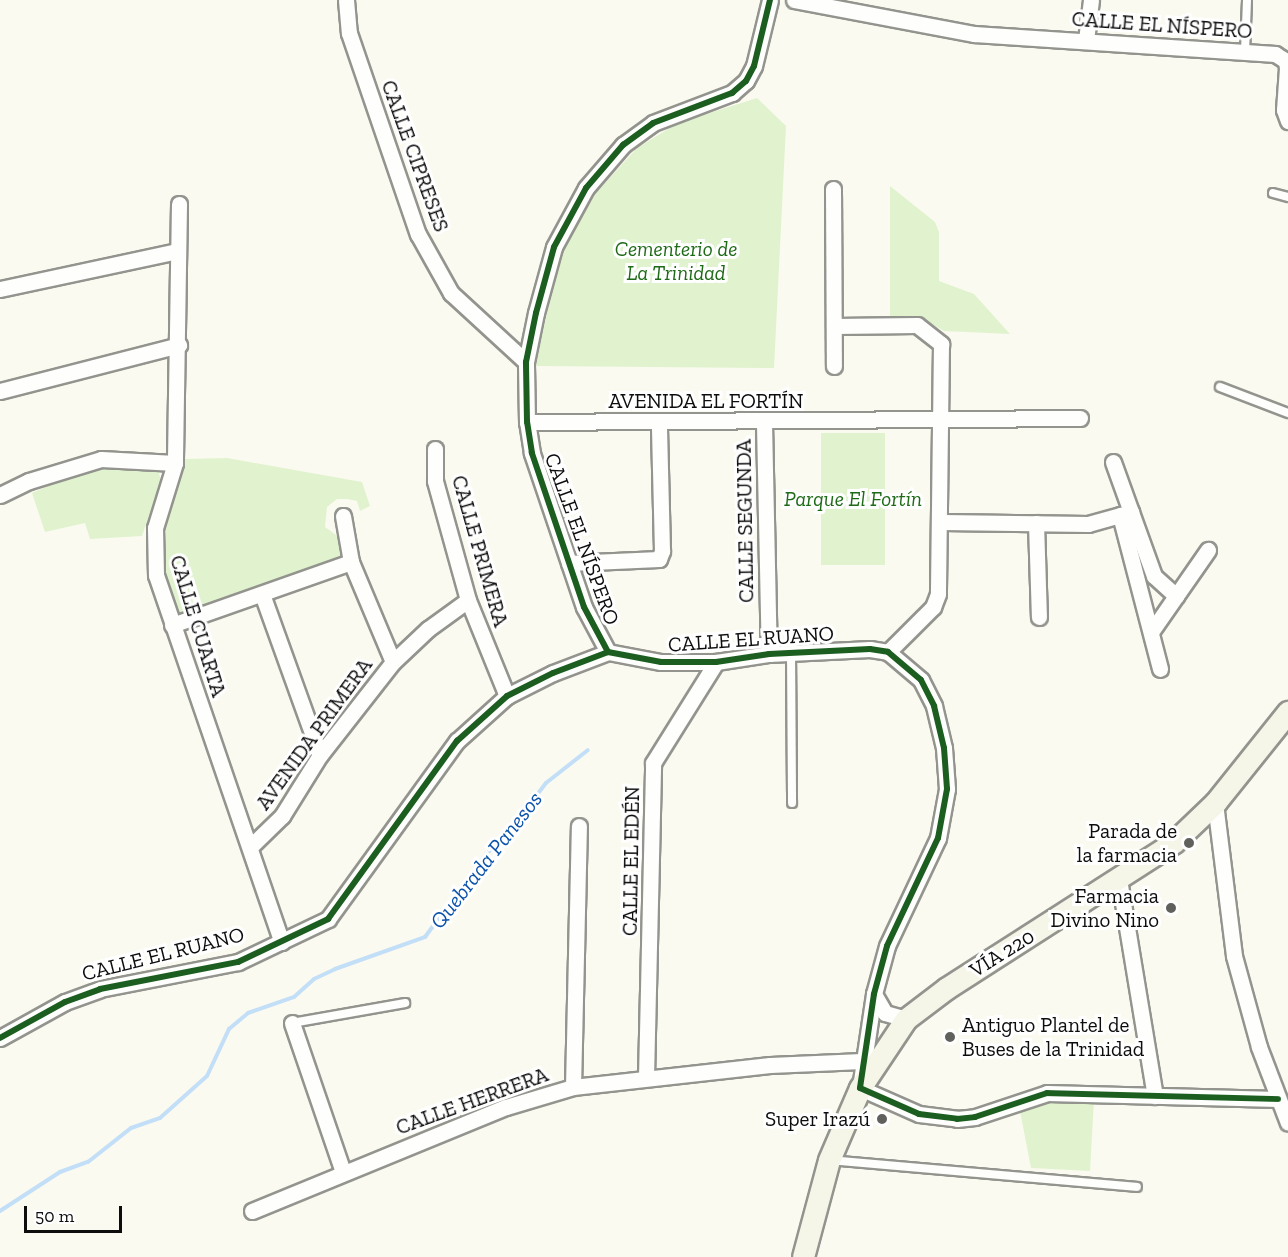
<!DOCTYPE html>
<meta charset="utf-8">
<style>
body{margin:0}
#map{position:relative;width:1288px;height:1257px;overflow:hidden;background:#fbfaf0;font-family:"Zilla Slab",serif}
div>[style]{position:absolute}
[style*='--x']{left:calc(var(--x)*1px);top:calc(var(--y)*1px);width:calc(var(--w)*1px);rotate:calc(var(--a)*1deg)}
.green>*{inset:0;background:#e0f3ce;transform-origin:0 0}
.stream>*{height:4px;margin:-2px;padding:0 2px;transform-origin:2px;border-radius:2px;background:#c3dff8}
.roads{filter:drop-shadow(2px 0 #94948f) drop-shadow(-2px 0 #94948f) drop-shadow(0 2px #94948f) drop-shadow(0 -2px #94948f)}
.lane>*{height:8px;margin:-4px;padding:0 4px;transform-origin:4px;border-radius:4px;background:#fefefd}
.street>*{height:15px;margin:-7.5px;padding:0 7.5px;transform-origin:7.5px;border-radius:7.5px;background:#fefefd}
.secondary>*{height:21px;margin:-10.5px;padding:0 10.5px;transform-origin:10.5px;border-radius:10.5px;background:#f5f5e8}
.cycleway>*{height:6px;margin:-3px;padding:0 3px;transform-origin:3px;border-radius:3px;background:#1b5e20}
.dots>*{width:16px;height:16px;translate:-50% -50%;box-sizing:border-box;border:3px solid #fff;border-radius:50%}
span{translate:-50% -50%;white-space:nowrap;text-align:center;line-height:1.15;-webkit-text-stroke:6px #fff;paint-order:stroke}
.street-label{font-size:21px;color:#0d0d0d}
.park-label{font-size:21px;color:#1f6a17;font-style:italic}
.poi-label{font-size:21px;color:#0d0d0d}
.right{translate:-100% -50%;text-align:right}
.left{translate:0 -50%;text-align:left}
.water-label{font-size:22px;color:#0a52aa;font-style:italic}
.scale{position:absolute;left:24px;top:1206px;width:98px;height:27px;box-sizing:border-box;border:3px solid #0d0d0d;border-top:0;padding-left:8px;font-size:18px;line-height:21px;white-space:nowrap;color:#0d0d0d;-webkit-text-stroke:4px #fff;paint-order:stroke}
</style>
<div id="map">
<div class="green">
<div style="clip-path:polygon(757px 98px,786px 126px,774px 368px,535px 366px,562px 249px,597px 192px,637px 148px,678px 123px)"></div>
<div style="clip-path:polygon(890px 186px,935px 222px,939px 232px,939px 281px,974px 294px,1010px 334px,944px 331px,922px 318px,890px 317px)"></div>
<div style="left:821px;top:433px;width:64px;height:132px"></div>
<div style="clip-path:polygon(227px 458px,362px 482px,370px 506px,360px 511px,357px 501px,347px 499px,337px 499px,327px 507px,325px 527px,339px 537px,343px 558px,175px 618px,160px 569px,161px 538px,185px 459px)"></div>
<div style="clip-path:polygon(127px 465px,152px 467px,159px 473px,161px 481px,142px 536px,90px 539px,85px 523px,45px 532px,32px 493px,89px 468px)"></div>
<div style="clip-path:polygon(1069px 1098px,1094px 1099px,1090px 1171px,1031px 1168px,1020px 1111px,1041px 1101px)"></div>
</div>
<div class="stream">
<div style="--x:0;--y:1211;--w:72;--a:-33"></div>
<div style="--x:60;--y:1172;--w:30;--a:-20"></div>
<div style="--x:88;--y:1162;--w:55;--a:-38.3"></div>
<div style="--x:131;--y:1128;--w:31;--a:-19"></div>
<div style="--x:160;--y:1118;--w:63;--a:-41.8"></div>
<div style="--x:207;--y:1076;--w:52;--a:-64.9"></div>
<div style="--x:229;--y:1029;--w:25;--a:-40"></div>
<div style="--x:248;--y:1013;--w:49;--a:-19.2"></div>
<div style="--x:294;--y:997;--w:27;--a:-42"></div>
<div style="--x:314;--y:979;--w:23;--a:-25"></div>
<div style="--x:335;--y:969;--w:96;--a:-19.6"></div>
<div style="--x:425;--y:937;--w:104;--a:-53.6"></div>
<div style="--x:487;--y:853;--w:21;--a:-39"></div>
<div style="--x:503;--y:840;--w:71;--a:-53"></div>
<div style="--x:546;--y:783;--w:53;--a:-38.2"></div>
</div>
<div class="roads">
<div class="lane">
<div style="--x:1245;--y:52;--w:52;--a:-87.8"></div>
<div style="--x:1273;--y:193;--w:16;--a:15"></div>
<div style="--x:1220;--y:387;--w:73;--a:20.9"></div>
<div style="--x:791;--y:652;--w:151;--a:89.6"></div>
<div style="--x:292;--y:1023;--w:115;--a:-10"></div>
<div style="--x:830;--y:1160;--w:308;--a:5"></div>
</div>
<div class="street">
<div style="--x:346;--y:0;--w:33;--a:85"></div>
<div style="--x:349;--y:33;--w:213;--a:71.1"></div>
<div style="--x:418;--y:234;--w:68;--a:60.8"></div>
<div style="--x:451;--y:293;--w:102;--a:42.6"></div>
<div style="--x:794;--y:0;--w:183;--a:10.7"></div>
<div style="--x:974;--y:34;--w:302;--a:3.8"></div>
<div style="--x:1275;--y:54;--w:13;--a:32"></div>
<div style="--x:1286;--y:61;--w:7;--a:82"></div>
<div style="--x:1287;--y:68;--w:42;--a:94.1"></div>
<div style="--x:1284;--y:110;--w:12;--a:70"></div>
<div style="--x:1086;--y:40;--w:40;--a:-82.9"></div>
<div style="--x:833;--y:189;--w:177;--a:89.7"></div>
<div style="--x:179;--y:204;--w:259;--a:90.9"></div>
<div style="--x:175;--y:463;--w:68;--a:107.1"></div>
<div style="--x:155;--y:528;--w:47;--a:88.8"></div>
<div style="--x:156;--y:575;--w:388;--a:71.1"></div>
<div style="--x:0;--y:289;--w:182;--a:-12.1"></div>
<div style="--x:834;--y:326;--w:83;--a:-0.7"></div>
<div style="--x:917;--y:325;--w:31;--a:38"></div>
<div style="--x:941;--y:344;--w:250;--a:90.7"></div>
<div style="--x:938;--y:594;--w:14;--a:111"></div>
<div style="--x:933;--y:607;--w:64;--a:135"></div>
<div style="--x:0;--y:391;--w:185;--a:-14.4"></div>
<div style="--x:527;--y:422;--w:553;--a:-0.41"></div>
<div style="--x:764;--y:423;--w:231;--a:88.8"></div>
<div style="--x:435;--y:449;--w:32;--a:90"></div>
<div style="--x:435;--y:481;--w:123;--a:74.5"></div>
<div style="--x:468;--y:600;--w:104;--a:67.9"></div>
<div style="--x:1113;--y:462;--w:121;--a:70.2"></div>
<div style="--x:1154;--y:576;--w:30;--a:42"></div>
<div style="--x:0;--y:495;--w:32;--a:-26"></div>
<div style="--x:29;--y:481;--w:75;--a:-17"></div>
<div style="--x:101;--y:459;--w:74;--a:3.1"></div>
<div style="--x:1120;--y:515;--w:159;--a:75.4"></div>
<div style="--x:343;--y:516;--w:47;--a:80.1"></div>
<div style="--x:351;--y:562;--w:108;--a:67.2"></div>
<div style="--x:942;--y:522;--w:146;--a:0.8"></div>
<div style="--x:1088;--y:524;--w:45;--a:-15.6"></div>
<div style="--x:1036;--y:523;--w:94;--a:88.2"></div>
<div style="--x:569;--y:563;--w:90;--a:-2.5"></div>
<div style="--x:659;--y:559;--w:9;--a:-69"></div>
<div style="--x:662;--y:551;--w:127;--a:-91.4"></div>
<div style="--x:262;--y:594;--w:171;--a:70.2"></div>
<div style="--x:172;--y:625;--w:190;--a:-19.4"></div>
<div style="--x:1151;--y:632;--w:100;--a:-55.2"></div>
<div style="--x:608;--y:652;--w:51;--a:-118.1"></div>
<div style="--x:584;--y:607;--w:163;--a:-108.7"></div>
<div style="--x:532;--y:453;--w:31;--a:-99"></div>
<div style="--x:527;--y:422;--w:60;--a:-91"></div>
<div style="--x:526;--y:362;--w:50;--a:-78.5"></div>
<div style="--x:536;--y:313;--w:68;--a:-74.7"></div>
<div style="--x:554;--y:247;--w:67;--a:-61.5"></div>
<div style="--x:586;--y:188;--w:57;--a:-49.3"></div>
<div style="--x:623;--y:145;--w:37;--a:-36"></div>
<div style="--x:653;--y:123;--w:85;--a:-20.8"></div>
<div style="--x:732;--y:93;--w:18;--a:-41"></div>
<div style="--x:746;--y:81;--w:17;--a:-62"></div>
<div style="--x:754;--y:66;--w:68;--a:-76.4"></div>
<div style="--x:1215;--y:803;--w:154;--a:82.9"></div>
<div style="--x:1234;--y:956;--w:94;--a:74.6"></div>
<div style="--x:1259;--y:1047;--w:81;--a:69.1"></div>
<div style="--x:250;--y:847;--w:45;--a:-44.1"></div>
<div style="--x:282;--y:816;--w:72;--a:-58.1"></div>
<div style="--x:320;--y:755;--w:118;--a:-51.9"></div>
<div style="--x:393;--y:662;--w:48;--a:-43.3"></div>
<div style="--x:428;--y:629;--w:49;--a:-35.9"></div>
<div style="--x:1119;--y:879;--w:220;--a:80.6"></div>
<div style="--x:874;--y:994;--w:22;--a:60"></div>
<div style="--x:885;--y:1013;--w:22;--a:16"></div>
<div style="--x:292;--y:1023;--w:157;--a:71.1"></div>
<div style="--x:0;--y:1038;--w:74;--a:-29"></div>
<div style="--x:65;--y:1002;--w:37;--a:-20"></div>
<div style="--x:100;--y:989;--w:141;--a:-11.1"></div>
<div style="--x:238;--y:962;--w:100;--a:-25.5"></div>
<div style="--x:328;--y:919;--w:220;--a:-54.1"></div>
<div style="--x:457;--y:741;--w:67;--a:-42"></div>
<div style="--x:507;--y:696;--w:51;--a:-26.6"></div>
<div style="--x:553;--y:673;--w:59;--a:-20.9"></div>
<div style="--x:608;--y:652;--w:54;--a:10.7"></div>
<div style="--x:661;--y:662;--w:55;--a:0"></div>
<div style="--x:716;--y:662;--w:54;--a:-8.6"></div>
<div style="--x:769;--y:654;--w:101;--a:-2.8"></div>
<div style="--x:870;--y:649;--w:18;--a:9"></div>
<div style="--x:888;--y:652;--w:43;--a:40.3"></div>
<div style="--x:921;--y:680;--w:29;--a:63"></div>
<div style="--x:934;--y:706;--w:43;--a:76.6"></div>
<div style="--x:944;--y:748;--w:41;--a:85.8"></div>
<div style="--x:947;--y:789;--w:50;--a:100.4"></div>
<div style="--x:938;--y:838;--w:119;--a:115.3"></div>
<div style="--x:887;--y:946;--w:50;--a:105.2"></div>
<div style="--x:874;--y:994;--w:95;--a:98.5"></div>
<div style="--x:860;--y:1088;--w:64;--a:23.8"></div>
<div style="--x:919;--y:1114;--w:38;--a:7"></div>
<div style="--x:957;--y:1119;--w:18;--a:-6"></div>
<div style="--x:975;--y:1117;--w:76;--a:-18.4"></div>
<div style="--x:1047;--y:1093;--w:231;--a:1.5"></div>
<div style="--x:646;--y:1078;--w:315;--a:-88.7"></div>
<div style="--x:653;--y:763;--w:119;--a:-58"></div>
<div style="--x:573;--y:1087;--w:261;--a:-88.7"></div>
<div style="--x:252;--y:1211;--w:274;--a:-22.3"></div>
<div style="--x:506;--y:1107;--w:70;--a:-16.6"></div>
<div style="--x:573;--y:1087;--w:198;--a:-6.4"></div>
<div style="--x:770;--y:1065;--w:92;--a:-2.5"></div>
</div>
<div class="secondary">
<div style="--x:803;--y:1257;--w:100;--a:-75"></div>
<div style="--x:829;--y:1160;--w:78;--a:-66.7"></div>
<div style="--x:860;--y:1088;--w:83;--a:-56.3"></div>
<div style="--x:906;--y:1019;--w:51;--a:-37.1"></div>
<div style="--x:947;--y:988;--w:270;--a:-32.7"></div>
<div style="--x:1174;--y:842;--w:57;--a:-43.6"></div>
<div style="--x:1215;--y:803;--w:117;--a:-51.3"></div>
</div>
</div>
<div class="cycleway">
<div style="--x:608;--y:652;--w:51;--a:-118.1"></div>
<div style="--x:584;--y:607;--w:163;--a:-108.7"></div>
<div style="--x:532;--y:453;--w:31;--a:-99"></div>
<div style="--x:527;--y:422;--w:60;--a:-91"></div>
<div style="--x:526;--y:362;--w:50;--a:-78.5"></div>
<div style="--x:536;--y:313;--w:68;--a:-74.7"></div>
<div style="--x:554;--y:247;--w:67;--a:-61.5"></div>
<div style="--x:586;--y:188;--w:57;--a:-49.3"></div>
<div style="--x:623;--y:145;--w:37;--a:-36"></div>
<div style="--x:653;--y:123;--w:85;--a:-20.8"></div>
<div style="--x:732;--y:93;--w:18;--a:-41"></div>
<div style="--x:746;--y:81;--w:17;--a:-62"></div>
<div style="--x:754;--y:66;--w:68;--a:-76.4"></div>
<div style="--x:0;--y:1038;--w:74;--a:-29"></div>
<div style="--x:65;--y:1002;--w:37;--a:-20"></div>
<div style="--x:100;--y:989;--w:141;--a:-11.1"></div>
<div style="--x:238;--y:962;--w:100;--a:-25.5"></div>
<div style="--x:328;--y:919;--w:220;--a:-54.1"></div>
<div style="--x:457;--y:741;--w:67;--a:-42"></div>
<div style="--x:507;--y:696;--w:51;--a:-26.6"></div>
<div style="--x:553;--y:673;--w:59;--a:-20.9"></div>
<div style="--x:608;--y:652;--w:54;--a:10.7"></div>
<div style="--x:661;--y:662;--w:55;--a:0"></div>
<div style="--x:716;--y:662;--w:54;--a:-8.6"></div>
<div style="--x:769;--y:654;--w:101;--a:-2.8"></div>
<div style="--x:870;--y:649;--w:18;--a:9"></div>
<div style="--x:888;--y:652;--w:43;--a:40.3"></div>
<div style="--x:921;--y:680;--w:29;--a:63"></div>
<div style="--x:934;--y:706;--w:43;--a:76.6"></div>
<div style="--x:944;--y:748;--w:41;--a:85.8"></div>
<div style="--x:947;--y:789;--w:50;--a:100.4"></div>
<div style="--x:938;--y:838;--w:119;--a:115.3"></div>
<div style="--x:887;--y:946;--w:50;--a:105.2"></div>
<div style="--x:874;--y:994;--w:95;--a:98.5"></div>
<div style="--x:860;--y:1088;--w:64;--a:23.8"></div>
<div style="--x:919;--y:1114;--w:38;--a:7"></div>
<div style="--x:957;--y:1119;--w:18;--a:-6"></div>
<div style="--x:975;--y:1117;--w:76;--a:-18.4"></div>
<div style="--x:1047;--y:1093;--w:231;--a:1.5"></div>
</div>
<div class="dots">
<div style="left:1189px;top:843px;background:#60605c"></div>
<div style="left:1171px;top:908px;background:#60605c"></div>
<div style="left:950px;top:1037px;background:#60605c"></div>
<div style="left:882px;top:1119px;background:#60605c"></div>
</div>
<div class="street-label">
<span style="left:1162px;top:25px;rotate:4deg">CALLE EL NÍSPERO</span>
<span style="left:415px;top:156px;rotate:70deg">CALLE CIPRESES</span>
<span style="left:706px;top:401px">AVENIDA EL FORTÍN</span>
<span style="left:745px;top:521px;rotate:-91deg">CALLE SEGUNDA</span>
<span style="left:582px;top:539px;rotate:70deg">CALLE EL NÍSPERO</span>
<span style="left:480px;top:551px;rotate:74deg">CALLE PRIMERA</span>
<span style="left:198px;top:626px;rotate:73deg">CALLE CUARTA</span>
<span style="left:751px;top:639px;rotate:-4deg">CALLE EL RUANO</span>
<span style="left:314px;top:734px;rotate:-54deg">AVENIDA PRIMERA</span>
<span style="left:631px;top:861px;rotate:-89deg">CALLE EL EDÉN</span>
<span style="left:1002px;top:953px;rotate:-32deg">VÍA 220</span>
<span style="left:163px;top:954px;rotate:-14deg">CALLE EL RUANO</span>
<span style="left:472px;top:1101px;rotate:-20deg">CALLE HERRERA</span>
</div>
<div class="park-label">
<span style="left:676px;top:261px">Cementerio de<br>La Trinidad</span>
<span style="left:853px;top:499px">Parque El Fortín</span>
</div>
<div class="poi-label">
<span class="right" style="left:1177px;top:843px">Parada de<br>la farmacia</span>
<span class="right" style="left:1159px;top:908px">Farmacia<br>Divino Nino</span>
<span class="left" style="left:962px;top:1037px">Antiguo Plantel de<br>Buses de la Trinidad</span>
<span class="right" style="left:870px;top:1119px">Super Irazú</span>
</div>
<div class="water-label">
<span style="left:486px;top:860px;rotate:-52deg">Quebrada Panesos</span>
</div>
<div class="scale">50 m</div>
</div>
